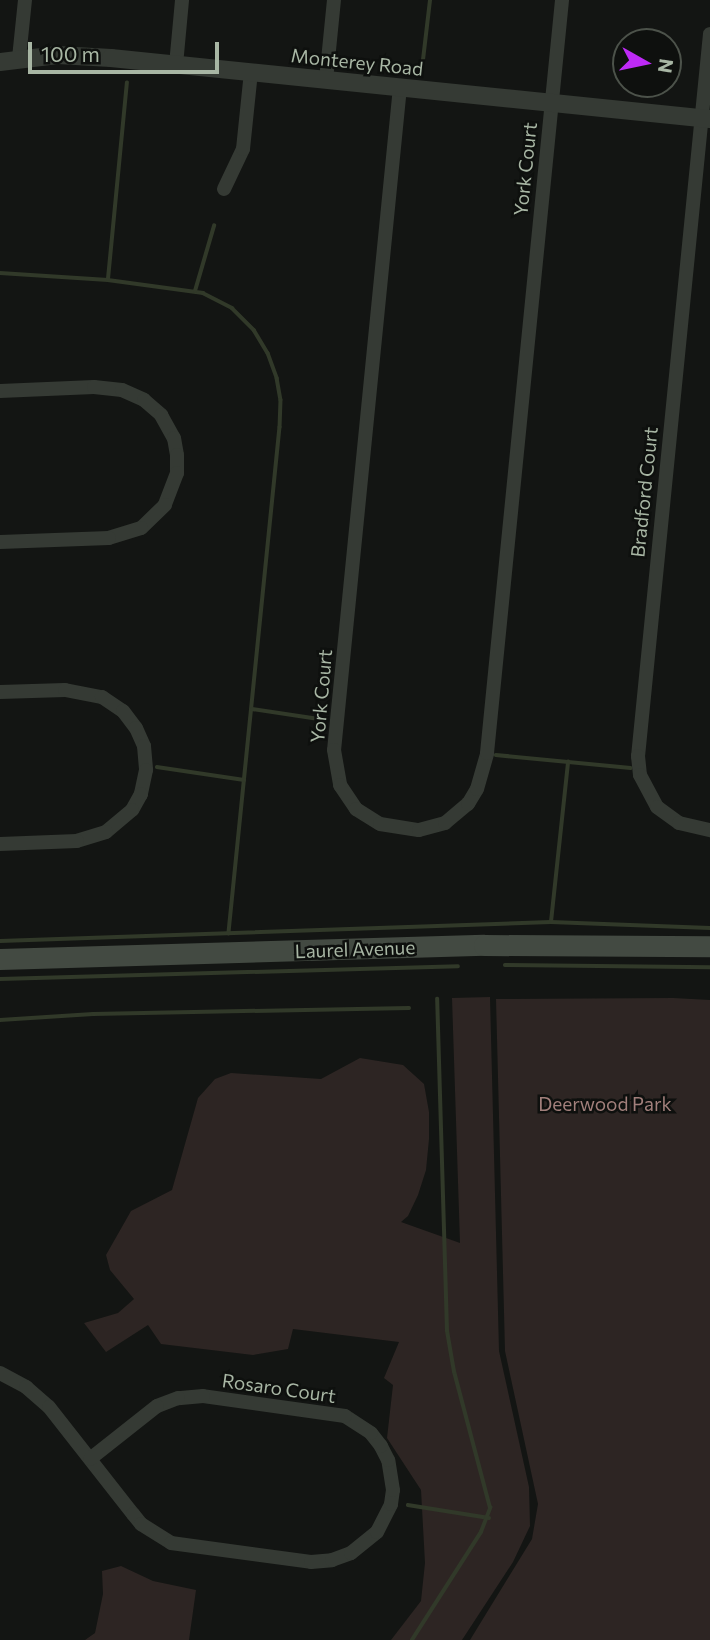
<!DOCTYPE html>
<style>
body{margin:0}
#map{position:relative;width:710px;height:1640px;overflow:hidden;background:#131513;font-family:Commissioner,sans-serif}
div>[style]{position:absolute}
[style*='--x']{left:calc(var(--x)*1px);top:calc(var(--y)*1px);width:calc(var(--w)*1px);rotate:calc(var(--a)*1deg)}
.green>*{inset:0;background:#2d2523}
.stream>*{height:3.5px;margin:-1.75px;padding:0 1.75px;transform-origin:1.75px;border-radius:1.75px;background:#313929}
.minor>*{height:14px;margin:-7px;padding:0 7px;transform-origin:7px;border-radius:7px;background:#353a34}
.tertiary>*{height:18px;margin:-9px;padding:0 9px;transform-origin:9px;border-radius:9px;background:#353a34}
.secondary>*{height:21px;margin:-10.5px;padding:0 10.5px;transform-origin:10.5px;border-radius:10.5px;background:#434a42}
span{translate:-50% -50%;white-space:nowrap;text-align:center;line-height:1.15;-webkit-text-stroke:5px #0e100e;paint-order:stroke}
.street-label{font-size:19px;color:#a8b6a4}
.park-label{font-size:19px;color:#a17f7b}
.north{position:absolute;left:612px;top:28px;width:70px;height:70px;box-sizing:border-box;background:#0e100e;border:2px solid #4c524a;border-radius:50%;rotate:99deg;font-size:19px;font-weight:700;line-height:28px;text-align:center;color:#a8b6a4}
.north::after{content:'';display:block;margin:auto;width:24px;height:32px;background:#be2af6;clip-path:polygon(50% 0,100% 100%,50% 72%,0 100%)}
.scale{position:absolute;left:28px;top:42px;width:191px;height:32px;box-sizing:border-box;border:4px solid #a8b6a4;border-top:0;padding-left:9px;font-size:21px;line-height:24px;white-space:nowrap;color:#a8b6a4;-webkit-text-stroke:5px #0e100e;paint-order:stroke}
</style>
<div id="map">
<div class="green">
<div style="clip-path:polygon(490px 997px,499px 1351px,529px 1487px,530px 1526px,513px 1562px,462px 1640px,391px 1640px,421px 1601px,425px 1563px,421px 1490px,387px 1438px,393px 1385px,384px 1378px,399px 1342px,293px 1329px,288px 1349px,253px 1355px,161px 1344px,148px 1325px,106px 1352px,84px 1323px,118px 1313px,134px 1299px,110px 1270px,106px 1255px,131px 1211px,172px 1190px,198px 1098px,215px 1079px,231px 1073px,321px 1079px,360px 1058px,403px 1065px,424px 1084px,429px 1112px,429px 1139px,426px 1170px,418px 1195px,408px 1216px,401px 1222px,460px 1243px,452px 998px)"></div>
<div style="clip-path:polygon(673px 998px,710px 1000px,710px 1640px,470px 1640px,532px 1539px,538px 1504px,505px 1351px,496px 999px)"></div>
<div style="clip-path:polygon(121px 1566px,153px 1581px,196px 1590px,189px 1640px,85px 1640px,95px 1633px,103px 1594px,102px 1571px)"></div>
</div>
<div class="stream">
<div style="--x:423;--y:60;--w:60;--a:-83.3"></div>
<div style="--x:0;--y:273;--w:108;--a:3.7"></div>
<div style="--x:108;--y:280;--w:96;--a:7.8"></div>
<div style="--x:203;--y:293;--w:33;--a:27"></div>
<div style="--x:232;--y:308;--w:31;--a:45"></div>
<div style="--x:254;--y:330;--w:27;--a:59"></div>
<div style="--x:268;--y:353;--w:27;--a:70"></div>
<div style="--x:277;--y:378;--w:22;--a:80"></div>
<div style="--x:281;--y:400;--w:27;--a:92"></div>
<div style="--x:280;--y:427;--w:509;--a:95.76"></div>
<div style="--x:108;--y:279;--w:197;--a:-84.5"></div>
<div style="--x:195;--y:291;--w:68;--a:-73.7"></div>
<div style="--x:252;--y:709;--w:69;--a:8.4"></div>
<div style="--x:496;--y:755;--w:135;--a:5.5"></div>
<div style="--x:157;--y:767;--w:88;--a:8.5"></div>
<div style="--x:551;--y:922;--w:161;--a:-83.9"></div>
<div style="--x:0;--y:941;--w:551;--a:-1.97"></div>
<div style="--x:551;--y:922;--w:159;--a:2.2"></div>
<div style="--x:505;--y:965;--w:205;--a:0.6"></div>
<div style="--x:0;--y:979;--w:458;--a:-1.6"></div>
<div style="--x:0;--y:1020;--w:93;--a:-3.7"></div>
<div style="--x:93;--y:1014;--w:316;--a:-1.1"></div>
<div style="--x:408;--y:1505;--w:82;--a:9.1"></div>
<div style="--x:412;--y:1640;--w:128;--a:-57.4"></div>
<div style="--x:481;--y:1532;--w:26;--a:-69"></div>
<div style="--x:490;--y:1508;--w:141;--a:-104.8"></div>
<div style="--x:454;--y:1372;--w:42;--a:-99.7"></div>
<div style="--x:447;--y:1331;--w:332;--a:-91.7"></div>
</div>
<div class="minor">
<div style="--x:710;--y:34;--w:726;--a:95.69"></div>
<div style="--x:638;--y:756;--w:19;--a:84"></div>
<div style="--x:640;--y:775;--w:36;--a:62"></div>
<div style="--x:657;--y:807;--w:27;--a:36"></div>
<div style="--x:679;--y:823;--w:32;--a:13"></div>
<div style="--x:19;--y:58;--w:58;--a:-84.1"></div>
<div style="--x:176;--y:65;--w:65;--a:-84.7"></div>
<div style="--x:326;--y:80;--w:80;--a:-84.3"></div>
<div style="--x:400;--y:87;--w:666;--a:95.68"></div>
<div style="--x:334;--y:750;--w:36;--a:80"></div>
<div style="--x:340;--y:785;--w:29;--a:56"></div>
<div style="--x:356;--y:809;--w:28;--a:32"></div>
<div style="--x:380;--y:824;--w:39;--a:9"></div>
<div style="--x:419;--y:830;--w:27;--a:-15"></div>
<div style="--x:445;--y:823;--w:30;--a:-40"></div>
<div style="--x:468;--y:804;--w:17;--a:-59"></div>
<div style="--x:477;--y:789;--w:37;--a:-74"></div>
<div style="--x:487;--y:753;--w:757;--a:-84.31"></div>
<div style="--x:224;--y:189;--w:44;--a:-64.6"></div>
<div style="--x:243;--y:149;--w:77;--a:-84.1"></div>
<div style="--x:0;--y:391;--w:94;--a:-2.4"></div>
<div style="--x:94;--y:387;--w:28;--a:6"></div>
<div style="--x:122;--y:390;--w:24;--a:24"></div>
<div style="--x:144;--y:400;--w:23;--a:41"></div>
<div style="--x:161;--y:415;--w:26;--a:61"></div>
<div style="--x:174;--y:438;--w:17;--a:80"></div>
<div style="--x:177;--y:455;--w:18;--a:90"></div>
<div style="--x:177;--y:473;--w:34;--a:111"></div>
<div style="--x:165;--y:505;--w:33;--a:136"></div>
<div style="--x:141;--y:528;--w:34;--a:163"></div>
<div style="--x:109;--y:538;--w:109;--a:177.9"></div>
<div style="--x:0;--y:692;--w:65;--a:-1.8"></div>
<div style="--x:65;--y:690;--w:38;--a:11"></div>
<div style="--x:102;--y:697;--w:25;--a:34"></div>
<div style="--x:123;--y:711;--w:21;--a:53"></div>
<div style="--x:136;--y:728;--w:20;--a:66"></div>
<div style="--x:144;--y:746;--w:24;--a:85"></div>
<div style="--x:146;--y:770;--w:25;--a:102"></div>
<div style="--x:141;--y:794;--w:18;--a:119"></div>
<div style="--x:132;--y:810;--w:34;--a:140"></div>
<div style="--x:106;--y:832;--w:30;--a:163"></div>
<div style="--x:77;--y:841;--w:77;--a:177.8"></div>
<div style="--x:0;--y:1373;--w:30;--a:28"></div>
<div style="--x:26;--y:1387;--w:30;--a:41"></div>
<div style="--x:49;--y:1407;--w:136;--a:51.9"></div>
<div style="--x:133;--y:1514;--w:13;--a:51"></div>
<div style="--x:141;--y:1524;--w:36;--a:32"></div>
<div style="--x:171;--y:1543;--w:141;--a:7.7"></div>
<div style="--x:311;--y:1562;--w:21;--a:-5"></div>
<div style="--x:332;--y:1560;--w:20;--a:-20"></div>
<div style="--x:351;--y:1553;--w:33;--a:-39"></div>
<div style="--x:377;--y:1532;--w:31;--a:-63"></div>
<div style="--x:391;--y:1504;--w:14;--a:-82"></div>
<div style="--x:393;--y:1490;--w:30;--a:-99"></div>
<div style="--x:388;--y:1460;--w:16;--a:-117"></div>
<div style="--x:381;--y:1446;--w:16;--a:-128"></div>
<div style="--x:371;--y:1433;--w:31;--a:-147"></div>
<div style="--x:345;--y:1416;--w:143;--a:-172"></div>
<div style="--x:203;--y:1396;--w:25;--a:175"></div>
<div style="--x:178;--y:1398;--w:22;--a:159"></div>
<div style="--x:157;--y:1406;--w:85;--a:141.7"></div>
</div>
<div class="tertiary">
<div style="--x:0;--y:62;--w:58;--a:-6.9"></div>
<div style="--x:58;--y:55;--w:53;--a:3.2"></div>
<div style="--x:111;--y:58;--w:602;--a:5.81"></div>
</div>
<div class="secondary">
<div style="--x:0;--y:959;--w:484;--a:-1.7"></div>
<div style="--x:484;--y:945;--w:226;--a:0.3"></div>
</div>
<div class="street-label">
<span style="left:357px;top:62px;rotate:6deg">Monterey Road</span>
<span style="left:525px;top:169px;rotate:-84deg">York Court</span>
<span style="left:644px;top:492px;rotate:-84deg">Bradford Court</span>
<span style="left:321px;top:696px;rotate:-85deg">York Court</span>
<span style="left:355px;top:949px;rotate:-2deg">Laurel Avenue</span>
<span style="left:279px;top:1388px;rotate:8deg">Rosaro Court</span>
</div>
<div class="park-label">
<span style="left:605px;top:1104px">Deerwood Park</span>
</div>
<div class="north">N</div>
<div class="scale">100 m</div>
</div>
